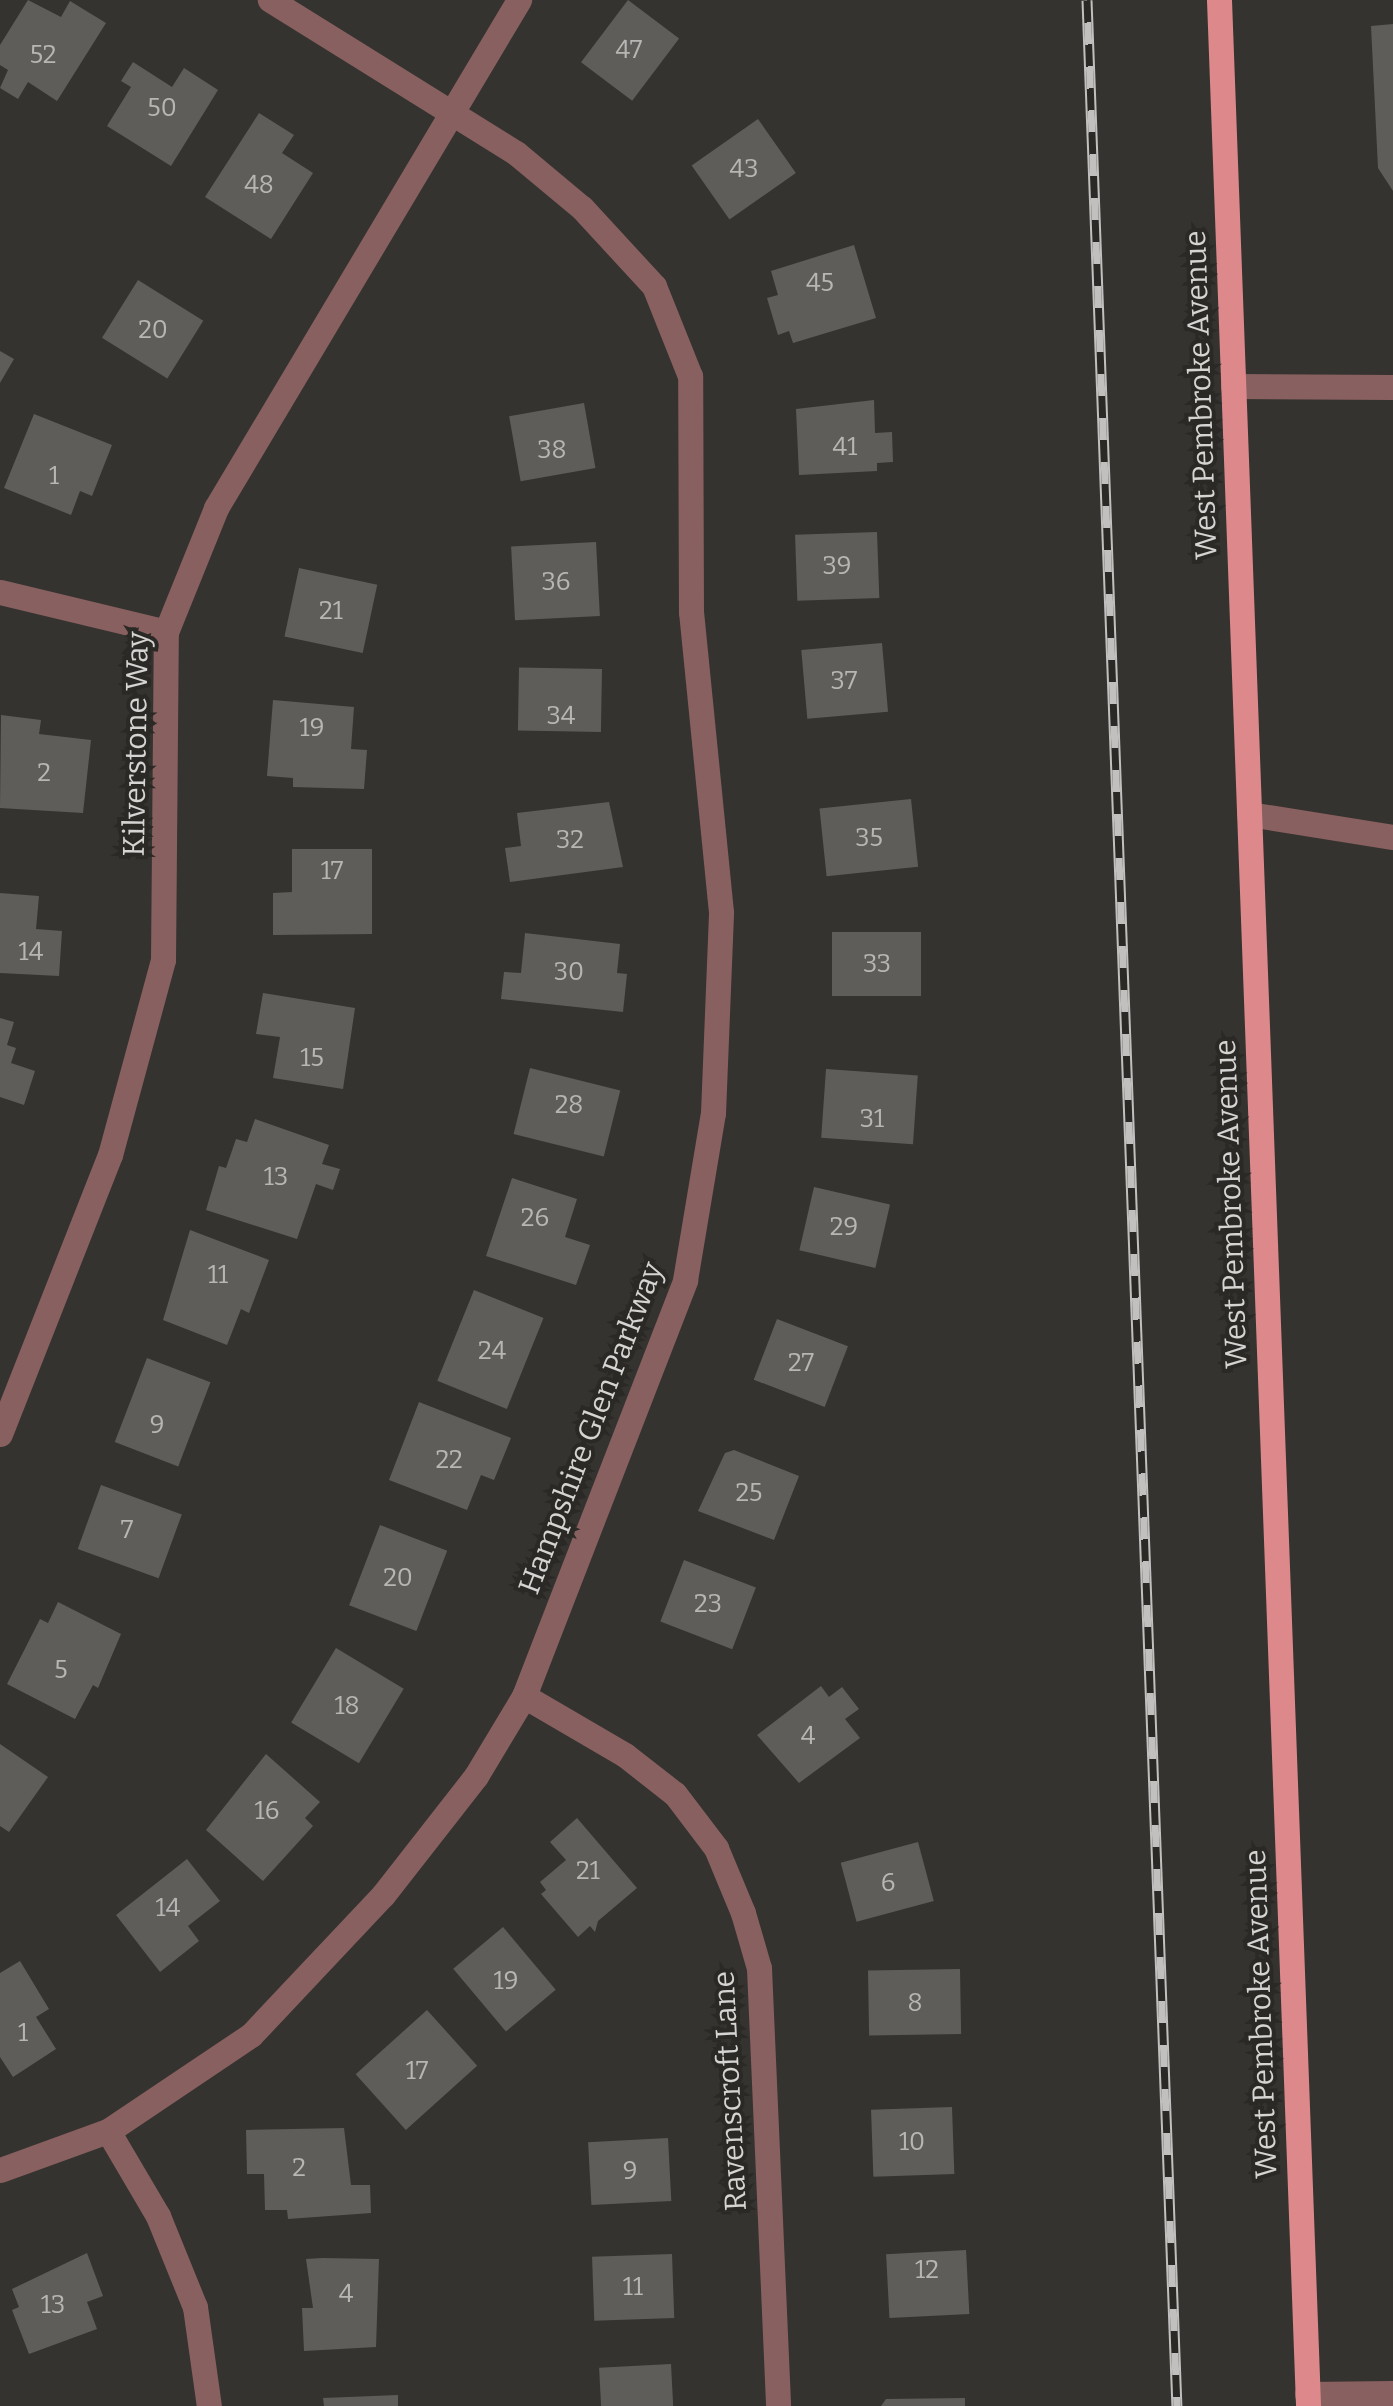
<!DOCTYPE html>
<style>
body{margin:0}
#map{position:relative;width:1393px;height:2406px;overflow:hidden;background:#353330;font-family:Bitter,serif}
div>[style]{position:absolute}
[style*='--x']{left:calc(var(--x)*1px);top:calc(var(--y)*1px);width:calc(var(--w)*1px);rotate:calc(var(--a)*1deg)}
.building>*{inset:0;background:#5f5d59;transform-origin:0 0}
.minor>*{height:25px;margin:-12.5px;padding:0 12.5px;transform-origin:12.5px;border-radius:12.5px;background:#896060}
.major>*{height:25px;margin:-12.5px;padding:0 12.5px;transform-origin:12.5px;border-radius:12.5px;background:#dd898b}
.rail>*{height:11px;margin-top:-5.5px;transform-origin:0;background:repeating-linear-gradient(90deg,#2b2926 0 22px,#c1c0be 0 44px);box-sizing:border-box;border-block:2px solid #c1c0be}
span{translate:-50% -50%;white-space:nowrap;text-align:center;line-height:1.15;-webkit-text-stroke:8px #2b2926;paint-order:stroke}
.number-label{font-size:25px;color:#b8b6b4}
.number-label span{-webkit-text-stroke-width:0}
.street-label{font-size:30px;color:#d5d4d2}
</style>
<div id="map">
<div class="building">
<div style="clip-path:polygon(28px 0,61px 17px,70px 1px,106px 23px,57px 101px,28px 82px,18px 99px,0 88px,8px 70px,0 65px,0 45px)"></div>
<div style="left:628px;top:0;width:64px;height:78px;rotate:37deg"></div>
<div style="clip-path:polygon(1393px 24px,1393px 191px,1378px 168px,1371px 26px)"></div>
<div style="clip-path:polygon(133px 62px,172px 87px,184px 68px,218px 90px,171px 166px,107px 126px,131px 87px,121px 81px)"></div>
<div style="clip-path:polygon(259px 113px,294px 135px,282px 153px,313px 173px,271px 239px,205px 197px)"></div>
<div style="left:758px;top:119px;width:66px;height:81px;rotate:55deg"></div>
<div style="clip-path:polygon(854px 245px,876px 318px,793px 343px,789px 331px,778px 335px,767px 298px,778px 295px,771px 271px)"></div>
<div style="left:138px;top:280px;width:77px;height:68px;rotate:32deg"></div>
<div style="clip-path:polygon(0 351px,14px 359px,0 383px)"></div>
<div style="clip-path:polygon(874px 400px,875px 433px,892px 432px,893px 462px,877px 463px,877px 471px,799px 475px,796px 409px)"></div>
<div style="left:584px;top:403px;width:66px;height:76px;rotate:80deg"></div>
<div style="clip-path:polygon(34px 414px,112px 445px,92px 496px,80px 491px,71px 515px,4px 488px)"></div>
<div style="left:877px;top:532px;width:66px;height:82px;rotate:88deg"></div>
<div style="left:596px;top:542px;width:74px;height:85px;rotate:87deg"></div>
<div style="left:299px;top:568px;width:80px;height:70px;rotate:12deg"></div>
<div style="left:882px;top:643px;width:69px;height:81px;rotate:85deg"></div>
<div style="left:602px;top:669px;width:63px;height:83px;rotate:91deg"></div>
<div style="clip-path:polygon(273px 700px,354px 707px,351px 749px,367px 750px,364px 789px,293px 787px,293px 778px,267px 776px)"></div>
<div style="clip-path:polygon(1px 715px,41px 720px,39px 734px,91px 740px,83px 813px,0 808px)"></div>
<div style="left:911px;top:799px;width:68px;height:92px;rotate:84deg"></div>
<div style="clip-path:polygon(609px 802px,623px 867px,510px 882px,505px 848px,521px 846px,517px 813px)"></div>
<div style="clip-path:polygon(292px 849px,372px 849px,372px 934px,273px 935px,273px 893px,292px 892px)"></div>
<div style="clip-path:polygon(0 893px,39px 896px,36px 929px,62px 931px,59px 976px,0 973px)"></div>
<div style="left:832px;top:932px;width:89px;height:64px"></div>
<div style="clip-path:polygon(525px 933px,620px 944px,617px 973px,627px 974px,623px 1012px,501px 999px,504px 972px,521px 973px)"></div>
<div style="clip-path:polygon(263px 993px,355px 1008px,343px 1089px,273px 1078px,280px 1037px,256px 1034px)"></div>
<div style="clip-path:polygon(0 1018px,14px 1022px,7px 1045px,16px 1048px,11px 1063px,35px 1071px,24px 1105px,0 1097px)"></div>
<div style="left:530px;top:1068px;width:93px;height:68px;rotate:14deg"></div>
<div style="left:826px;top:1069px;width:92px;height:69px;rotate:4deg"></div>
<div style="clip-path:polygon(255px 1119px,329px 1145px,322px 1164px,340px 1169px,333px 1190px,316px 1184px,297px 1239px,206px 1210px,219px 1166px,226px 1168px,236px 1139px,247px 1142px)"></div>
<div style="clip-path:polygon(512px 1178px,577px 1199px,565px 1237px,590px 1245px,576px 1285px,486px 1256px)"></div>
<div style="left:814px;top:1187px;width:78px;height:65px;rotate:13deg"></div>
<div style="clip-path:polygon(190px 1230px,269px 1260px,249px 1313px,241px 1309px,227px 1345px,163px 1320px)"></div>
<div style="left:474px;top:1290px;width:75px;height:98px;rotate:22deg"></div>
<div style="left:777px;top:1319px;width:76px;height:65px;rotate:21deg"></div>
<div style="left:147px;top:1358px;width:68px;height:90px;rotate:21deg"></div>
<div style="clip-path:polygon(419px 1402px,511px 1438px,494px 1480px,481px 1475px,467px 1510px,389px 1480px)"></div>
<div style="clip-path:polygon(734px 1450px,799px 1476px,774px 1540px,698px 1511px,725px 1453px)"></div>
<div style="left:101px;top:1485px;width:86px;height:68px;rotate:20deg"></div>
<div style="left:380px;top:1525px;width:72px;height:86px;rotate:21deg"></div>
<div style="left:684px;top:1560px;width:77px;height:66px;rotate:21deg"></div>
<div style="clip-path:polygon(58px 1602px,121px 1634px,98px 1688px,93px 1685px,75px 1719px,7px 1684px,40px 1619px,48px 1623px)"></div>
<div style="left:336px;top:1648px;width:79px;height:87px;rotate:31deg"></div>
<div style="clip-path:polygon(821px 1686px,829px 1697px,842px 1687px,859px 1709px,845px 1719px,860px 1738px,799px 1783px,757px 1735px)"></div>
<div style="clip-path:polygon(0 1744px,48px 1777px,9px 1832px,0 1826px)"></div>
<div style="clip-path:polygon(266px 1754px,320px 1802px,305px 1818px,313px 1826px,263px 1881px,206px 1830px)"></div>
<div style="clip-path:polygon(577px 1818px,637px 1888px,598px 1921px,595px 1932px,590px 1926px,578px 1937px,541px 1894px,546px 1890px,540px 1882px,566px 1860px,550px 1842px)"></div>
<div style="left:918px;top:1842px;width:61px;height:80px;rotate:75deg"></div>
<div style="clip-path:polygon(187px 1859px,220px 1901px,188px 1926px,199px 1941px,160px 1972px,116px 1915px)"></div>
<div style="left:503px;top:1927px;width:82px;height:65px;rotate:50deg"></div>
<div style="clip-path:polygon(20px 1961px,49px 2009px,36px 2017px,56px 2049px,13px 2077px,0 2057px,0 1973px)"></div>
<div style="left:960px;top:1969px;width:65px;height:92px;rotate:89deg"></div>
<div style="left:427px;top:2010px;width:75px;height:96px;rotate:48deg"></div>
<div style="left:952px;top:2107px;width:67px;height:81px;rotate:88deg"></div>
<div style="clip-path:polygon(344px 2128px,351px 2185px,370px 2185px,371px 2213px,288px 2219px,287px 2210px,265px 2210px,264px 2174px,247px 2174px,246px 2130px)"></div>
<div style="left:668px;top:2138px;width:63px;height:80px;rotate:87deg"></div>
<div style="left:966px;top:2250px;width:64px;height:80px;rotate:87deg"></div>
<div style="clip-path:polygon(87px 2253px,103px 2296px,87px 2302px,97px 2329px,29px 2354px,12px 2310px,19px 2307px,12px 2289px)"></div>
<div style="left:672px;top:2254px;width:64px;height:80px;rotate:88deg"></div>
<div style="clip-path:polygon(322px 2258px,379px 2259px,376px 2347px,304px 2351px,302px 2308px,313px 2308px,306px 2259px)"></div>
<div style="left:671px;top:2364px;width:42px;height:72px;rotate:87deg"></div>
<div style="clip-path:polygon(398px 2395px,398px 2406px,324px 2406px,323px 2398px)"></div>
<div style="clip-path:polygon(965px 2398px,965px 2406px,881px 2406px,886px 2399px)"></div>
</div>
<div class="minor">
<div style="--x:1233;--y:386;--w:160;--a:0.4"></div>
<div style="--x:0;--y:592;--w:171;--a:13.5"></div>
<div style="--x:1249;--y:814;--w:146;--a:9.1"></div>
<div style="--x:0;--y:1434;--w:300;--a:-68.5"></div>
<div style="--x:110;--y:1155;--w:202;--a:-74.8"></div>
<div style="--x:163;--y:960;--w:328;--a:-89.5"></div>
<div style="--x:166;--y:632;--w:134;--a:-68"></div>
<div style="--x:216;--y:508;--w:592;--a:-59.19"></div>
<div style="--x:524;--y:1696;--w:117;--a:30.3"></div>
<div style="--x:625;--y:1755;--w:63;--a:38"></div>
<div style="--x:675;--y:1794;--w:68;--a:52.8"></div>
<div style="--x:716;--y:1848;--w:70;--a:67.4"></div>
<div style="--x:743;--y:1913;--w:57;--a:73.8"></div>
<div style="--x:759;--y:1968;--w:438;--a:87.5"></div>
<div style="--x:108;--y:2131;--w:99;--a:59.5"></div>
<div style="--x:158;--y:2216;--w:98;--a:67.9"></div>
<div style="--x:195;--y:2307;--w:100;--a:82"></div>
<div style="--x:0;--y:2170;--w:115;--a:-19.9"></div>
<div style="--x:108;--y:2131;--w:172;--a:-33.9"></div>
<div style="--x:251;--y:2035;--w:192;--a:-46.7"></div>
<div style="--x:383;--y:1895;--w:151;--a:-52"></div>
<div style="--x:476;--y:1776;--w:93;--a:-59"></div>
<div style="--x:524;--y:1696;--w:446;--a:-68.8"></div>
<div style="--x:685;--y:1280;--w:169;--a:-80.5"></div>
<div style="--x:713;--y:1113;--w:201;--a:-87.7"></div>
<div style="--x:721;--y:912;--w:301;--a:-95.7"></div>
<div style="--x:691;--y:612;--w:236;--a:-90.2"></div>
<div style="--x:690;--y:376;--w:97;--a:-111.8"></div>
<div style="--x:654;--y:286;--w:106;--a:-132.7"></div>
<div style="--x:582;--y:208;--w:86;--a:-140.2"></div>
<div style="--x:516;--y:153;--w:290;--a:-148.1"></div>
<div style="--x:1307;--y:2394;--w:86;--a:-0.7"></div>
</div>
<div class="major">
<div style="--x:1219;--y:0;--w:2408;--a:87.88"></div>
</div>
<div class="rail">
<div style="--x:1087;--y:0;--w:2408;--a:87.86"></div>
</div>
<div class="number-label">
<span style="left:629px;top:50px">47</span>
<span style="left:43px;top:55px">52</span>
<span style="left:162px;top:108px">50</span>
<span style="left:744px;top:169px">43</span>
<span style="left:259px;top:185px">48</span>
<span style="left:820px;top:283px">45</span>
<span style="left:153px;top:330px">20</span>
<span style="left:845px;top:447px">41</span>
<span style="left:552px;top:450px">38</span>
<span style="left:54px;top:476px">1</span>
<span style="left:837px;top:566px">39</span>
<span style="left:556px;top:582px">36</span>
<span style="left:331px;top:611px">21</span>
<span style="left:844px;top:681px">37</span>
<span style="left:561px;top:716px">34</span>
<span style="left:312px;top:728px">19</span>
<span style="left:44px;top:773px">2</span>
<span style="left:869px;top:838px">35</span>
<span style="left:570px;top:840px">32</span>
<span style="left:332px;top:871px">17</span>
<span style="left:31px;top:952px">14</span>
<span style="left:877px;top:964px">33</span>
<span style="left:569px;top:972px">30</span>
<span style="left:312px;top:1058px">15</span>
<span style="left:569px;top:1105px">28</span>
<span style="left:872px;top:1119px">31</span>
<span style="left:276px;top:1177px">13</span>
<span style="left:535px;top:1218px">26</span>
<span style="left:844px;top:1227px">29</span>
<span style="left:218px;top:1275px">11</span>
<span style="left:492px;top:1351px">24</span>
<span style="left:801px;top:1363px">27</span>
<span style="left:157px;top:1425px">9</span>
<span style="left:449px;top:1460px">22</span>
<span style="left:749px;top:1493px">25</span>
<span style="left:127px;top:1530px">7</span>
<span style="left:398px;top:1578px">20</span>
<span style="left:708px;top:1604px">23</span>
<span style="left:61px;top:1670px">5</span>
<span style="left:347px;top:1706px">18</span>
<span style="left:808px;top:1736px">4</span>
<span style="left:267px;top:1811px">16</span>
<span style="left:588px;top:1871px">21</span>
<span style="left:888px;top:1883px">6</span>
<span style="left:168px;top:1908px">14</span>
<span style="left:506px;top:1981px">19</span>
<span style="left:915px;top:2003px">8</span>
<span style="left:23px;top:2033px">1</span>
<span style="left:417px;top:2071px">17</span>
<span style="left:912px;top:2142px">10</span>
<span style="left:299px;top:2168px">2</span>
<span style="left:630px;top:2171px">9</span>
<span style="left:927px;top:2270px">12</span>
<span style="left:633px;top:2287px">11</span>
<span style="left:346px;top:2294px">4</span>
<span style="left:53px;top:2305px">13</span>
</div>
<div class="street-label">
<span style="left:1201px;top:395px;rotate:-92deg">West Pembroke Avenue</span>
<span style="left:136px;top:744px;rotate:-89deg">Kilverstone Way</span>
<span style="left:1231px;top:1204px;rotate:-92deg">West Pembroke Avenue</span>
<span style="left:591px;top:1428px;rotate:-69deg">Hampshire Glen Parkway</span>
<span style="left:1261px;top:2014px;rotate:-92deg">West Pembroke Avenue</span>
<span style="left:730px;top:2091px;rotate:-93deg">Ravenscroft Lane</span>
</div>
</div>
